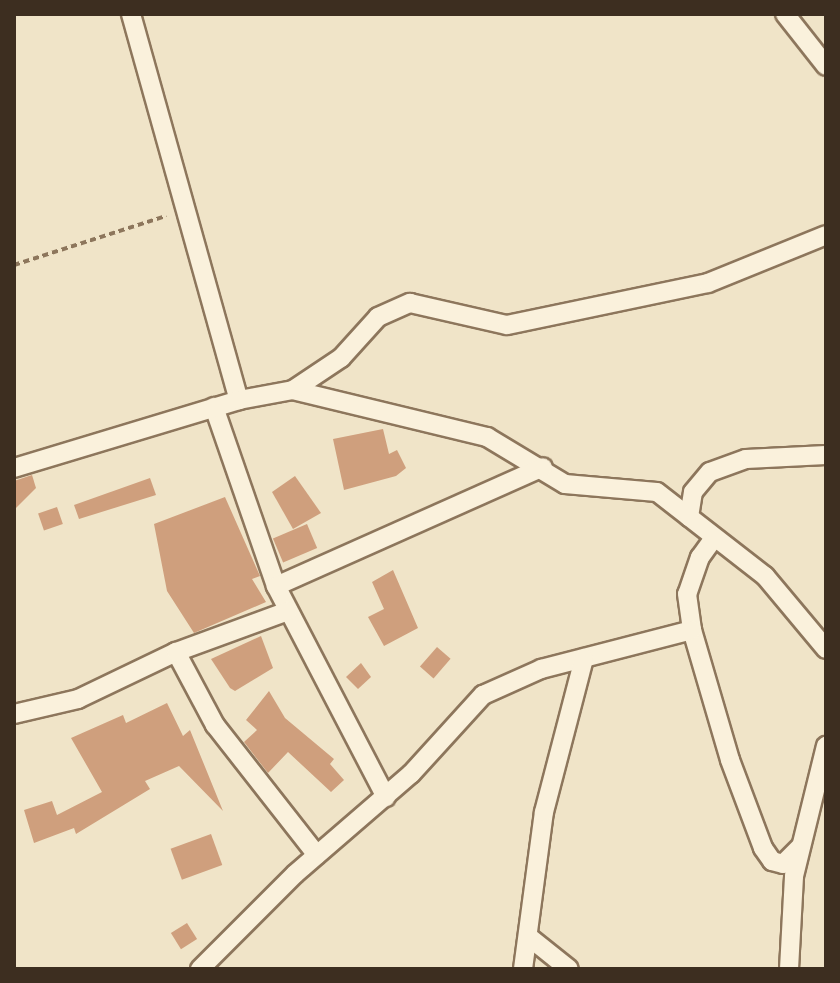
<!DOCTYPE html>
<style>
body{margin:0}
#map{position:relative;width:840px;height:983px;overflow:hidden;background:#f0e4c8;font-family:"Source Serif 4",serif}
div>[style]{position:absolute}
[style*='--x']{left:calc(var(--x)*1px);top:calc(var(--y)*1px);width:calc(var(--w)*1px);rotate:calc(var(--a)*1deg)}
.building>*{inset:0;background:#cf9f7d;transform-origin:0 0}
.path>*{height:4px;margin-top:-2px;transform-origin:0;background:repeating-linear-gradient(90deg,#8d765c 0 6px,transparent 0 10px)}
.roads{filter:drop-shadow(2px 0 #8d765c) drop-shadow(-2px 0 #8d765c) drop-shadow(0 2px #8d765c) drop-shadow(0 -2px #8d765c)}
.street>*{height:18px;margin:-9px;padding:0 9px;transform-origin:9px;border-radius:9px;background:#faf1dc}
span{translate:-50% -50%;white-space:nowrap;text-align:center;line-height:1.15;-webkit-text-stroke:6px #f7eed8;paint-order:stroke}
.frame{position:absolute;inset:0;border:16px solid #3d2e20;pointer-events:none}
</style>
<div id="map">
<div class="building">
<div style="clip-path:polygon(383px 429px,389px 454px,397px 450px,406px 468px,396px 476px,344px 490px,333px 439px)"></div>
<div style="clip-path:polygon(32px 475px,36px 488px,14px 510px,14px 481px)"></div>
<div style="clip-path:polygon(295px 476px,321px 513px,293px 529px,272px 492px)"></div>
<div style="clip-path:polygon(150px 478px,156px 495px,79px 519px,74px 505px)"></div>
<div style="clip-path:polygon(225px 497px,260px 576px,252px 579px,266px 602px,194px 633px,167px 591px,154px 524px)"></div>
<div style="left:57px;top:507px;width:18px;height:20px;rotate:71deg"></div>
<div style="left:307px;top:524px;width:26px;height:37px;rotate:67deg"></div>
<div style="clip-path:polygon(393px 570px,418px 628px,384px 646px,368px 617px,384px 609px,372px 582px)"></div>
<div style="clip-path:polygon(261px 636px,273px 668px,235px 691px,230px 688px,211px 659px)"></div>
<div style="left:437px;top:647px;width:18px;height:26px;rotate:41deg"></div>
<div style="clip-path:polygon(361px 663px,371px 677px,358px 689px,346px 677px)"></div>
<div style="clip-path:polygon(269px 691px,285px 718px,334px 759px,330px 764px,344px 780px,331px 792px,288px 752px,268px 773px,244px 742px,257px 730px,246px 720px)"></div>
<div style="clip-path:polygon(167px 703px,183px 736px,190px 730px,223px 811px,179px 766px,145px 781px,150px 789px,76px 834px,74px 828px,34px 843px,24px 810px,52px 801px,57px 815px,102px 792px,71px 738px,123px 715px,126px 723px)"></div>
<div style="left:211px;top:834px;width:33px;height:43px;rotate:70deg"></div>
<div style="left:187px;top:923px;width:19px;height:19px;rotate:58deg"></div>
</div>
<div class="path">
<div style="--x:14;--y:265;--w:160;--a:-17.9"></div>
</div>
<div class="roads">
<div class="street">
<div style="--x:131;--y:14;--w:401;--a:74.4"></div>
<div style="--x:785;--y:14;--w:66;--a:51.7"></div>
<div style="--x:293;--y:390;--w:200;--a:13.6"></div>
<div style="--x:487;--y:437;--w:91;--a:31.1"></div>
<div style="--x:565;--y:484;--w:92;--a:5"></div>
<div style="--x:657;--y:492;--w:137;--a:37.9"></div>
<div style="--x:765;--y:576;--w:95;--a:50.1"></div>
<div style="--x:214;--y:407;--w:189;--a:70.9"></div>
<div style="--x:276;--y:586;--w:238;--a:62.5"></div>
<div style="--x:14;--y:468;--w:235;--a:-16.8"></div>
<div style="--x:239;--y:400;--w:55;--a:-10.5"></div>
<div style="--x:293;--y:390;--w:58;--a:-33.7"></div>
<div style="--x:341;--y:358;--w:55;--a:-47.9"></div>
<div style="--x:378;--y:317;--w:35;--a:-24"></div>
<div style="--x:410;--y:303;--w:99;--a:12.8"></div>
<div style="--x:507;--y:325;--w:205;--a:-11.8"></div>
<div style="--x:708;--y:283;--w:127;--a:-22.1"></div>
<div style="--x:689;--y:517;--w:25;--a:-81"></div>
<div style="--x:693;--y:492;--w:26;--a:-50"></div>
<div style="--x:710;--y:472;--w:38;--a:-20"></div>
<div style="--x:746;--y:459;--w:80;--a:-2.9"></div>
<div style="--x:714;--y:538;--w:24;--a:126"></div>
<div style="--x:700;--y:557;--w:39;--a:109"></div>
<div style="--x:687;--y:594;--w:36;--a:82"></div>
<div style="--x:692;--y:630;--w:135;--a:73.7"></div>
<div style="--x:730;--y:760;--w:94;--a:69.4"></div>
<div style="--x:763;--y:848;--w:16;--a:55"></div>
<div style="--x:772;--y:861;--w:11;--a:15"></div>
<div style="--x:783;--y:864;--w:24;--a:-45"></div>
<div style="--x:276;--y:586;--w:292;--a:-24"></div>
<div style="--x:176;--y:652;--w:83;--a:61.9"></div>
<div style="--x:215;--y:725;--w:165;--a:51.9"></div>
<div style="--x:14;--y:714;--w:66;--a:-13.2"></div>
<div style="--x:78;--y:699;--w:109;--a:-25.6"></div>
<div style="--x:176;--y:652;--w:119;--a:-20.1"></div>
<div style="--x:529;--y:937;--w:51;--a:38.7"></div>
<div style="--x:200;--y:969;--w:134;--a:-45"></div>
<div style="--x:295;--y:874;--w:153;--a:-40.8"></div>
<div style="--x:411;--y:774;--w:107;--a:-47.7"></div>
<div style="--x:483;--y:695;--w:64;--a:-24.1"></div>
<div style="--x:541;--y:669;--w:156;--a:-14.5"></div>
<div style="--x:523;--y:969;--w:158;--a:-82.4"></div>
<div style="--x:544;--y:812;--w:159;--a:-75.4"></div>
<div style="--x:789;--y:969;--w:93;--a:-86.9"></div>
<div style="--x:794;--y:876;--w:134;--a:-76.2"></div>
</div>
</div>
<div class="frame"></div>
</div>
